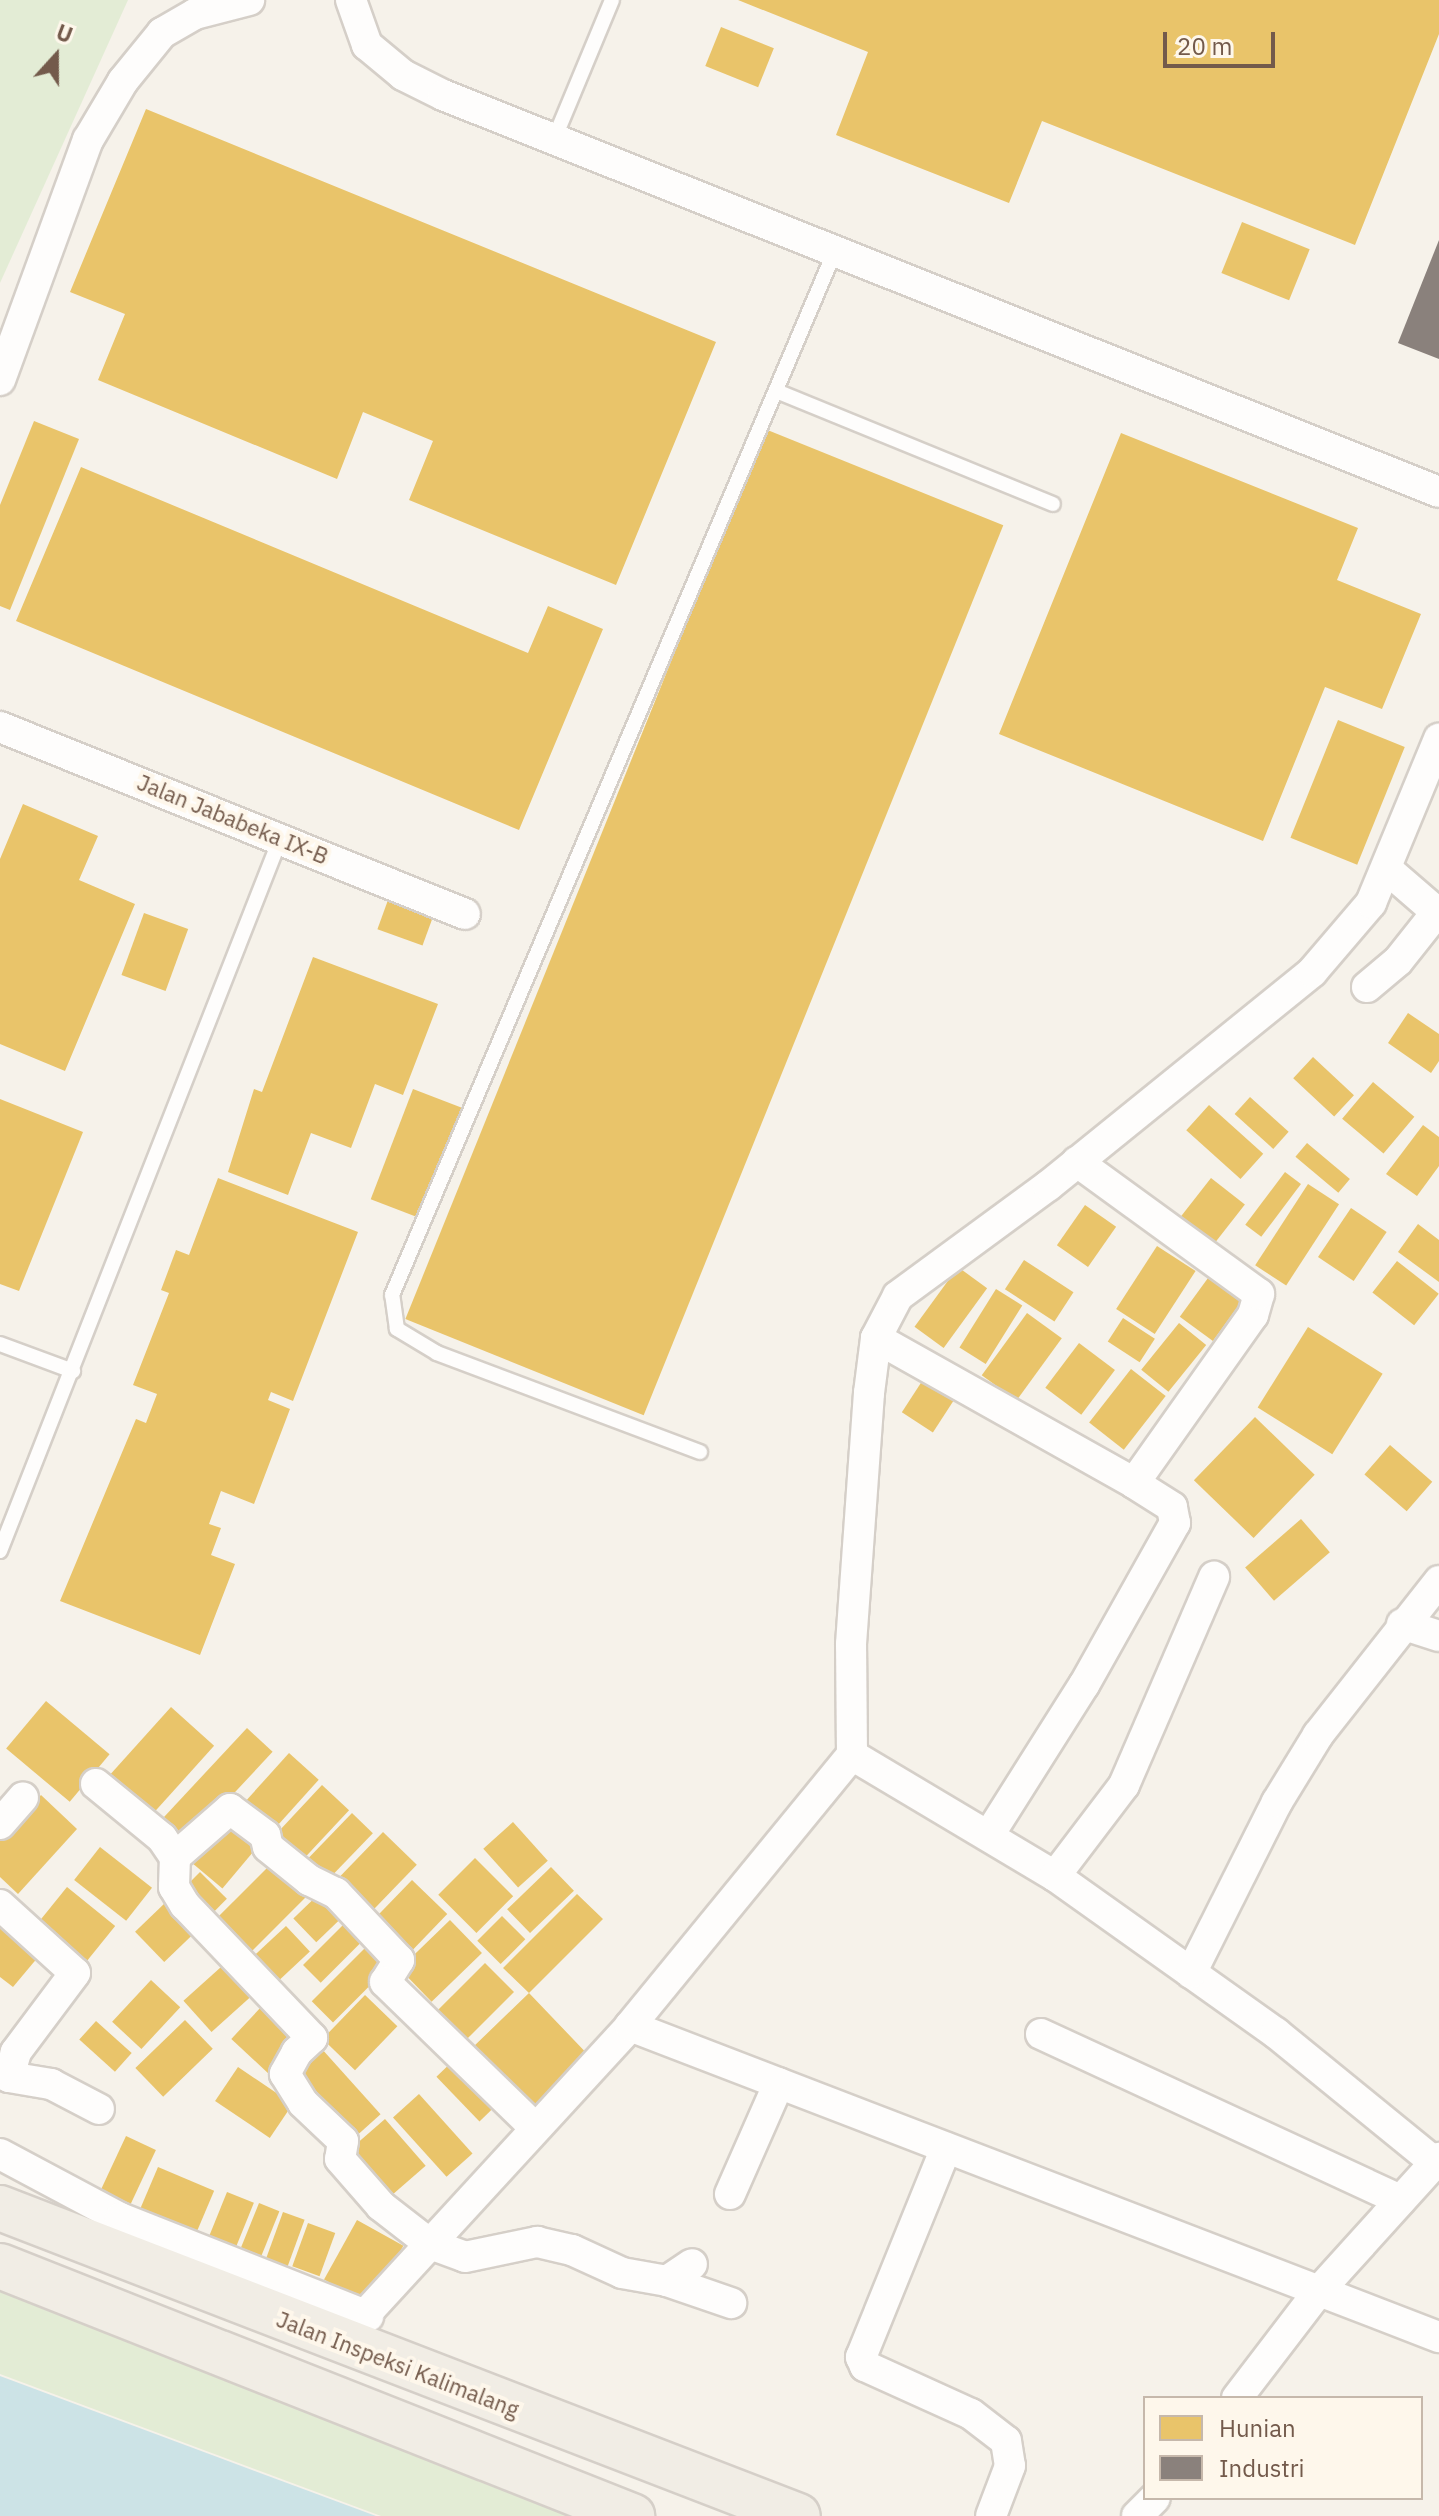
<!DOCTYPE html>
<style>
body{margin:0}
#map{position:relative;width:1439px;height:2516px;overflow:hidden;background:#f6f2ea;font-family:"IBM Plex Sans",sans-serif}
div>[style]{position:absolute}
[style*='--x']{left:calc(var(--x)*1px);top:calc(var(--y)*1px);width:calc(var(--w)*1px);rotate:calc(var(--a)*1deg)}
.green>*{inset:0;background:#e3ecd5}
.water>*{inset:0;background:#cce3e6}
.homes>*{inset:0;background:#e9c46a;transform-origin:0 0}
.industry>*{inset:0;background:#8a817c}
.roads{filter:drop-shadow(2px 0 #d5cfc8) drop-shadow(-2px 0 #d5cfc8) drop-shadow(0 2px #d5cfc8) drop-shadow(0 -2px #d5cfc8)}
.lane>*{height:14px;margin:-7px;padding:0 7px;transform-origin:7px;border-radius:7px;background:#fefdfc}
.street>*{height:30px;margin:-15px;padding:0 15px;transform-origin:15px;border-radius:15px;background:#fefdfc}
.primary>*{height:44px;margin:-22px;padding:0 22px;transform-origin:22px;border-radius:22px;background:#f1ede5}
span{translate:-50% -50%;white-space:nowrap;text-align:center;line-height:1.15;-webkit-text-stroke:8px #fef7eb;paint-order:stroke}
.street-label{font-size:22px;color:#735a4b}
.legend{position:absolute;left:1143px;top:2396px;width:280px;height:104px;box-sizing:border-box;background:#fef7eb;border:2px solid #c6b8ab;margin:0;padding:10px 14px;list-style:none;font-size:24px;color:#735a4b}
.legend li{display:flex;align-items:center;gap:16px;height:40px}
.legend b{width:40px;border:2px solid #c6b8ab}
.north{position:absolute;left:16px;top:16px;width:80px;height:80px;-webkit-text-stroke:6px #fef7eb;paint-order:stroke;rotate:21deg;font-size:22px;font-weight:700;line-height:32px;text-align:center;color:#735a4b}
.north::after{content:'';display:block;margin:auto;width:28px;height:36px;background:#735a4b;clip-path:polygon(50% 0,100% 100%,50% 72%,0 100%)}
.scale{position:absolute;left:1163px;top:32px;width:112px;height:36px;box-sizing:border-box;border:4px solid #735a4b;border-top:0;padding-left:10px;font-size:24px;line-height:28px;white-space:nowrap;color:#735a4b;-webkit-text-stroke:6px #fef7eb;paint-order:stroke}
</style>
<div id="map">
<div class="green">
<div style="clip-path:polygon(0 0,128px 0,0 283px)"></div>
<div style="clip-path:polygon(0 2266px,633px 2516px,381px 2516px,0 2374px)"></div>
</div>
<div class="water">
<div style="clip-path:polygon(0 2376px,228px 2461px,376px 2516px,0 2516px)"></div>
</div>
<div class="homes">
<div style="clip-path:polygon(738px 0,1439px 0,1439px 34px,1355px 245px,1042px 121px,1009px 203px,836px 135px,868px 52px)"></div>
<div style="left:721px;top:27px;width:57px;height:42px;rotate:22deg"></div>
<div style="clip-path:polygon(146px 109px,716px 342px,616px 585px,409px 500px,433px 441px,363px 412px,337px 479px,98px 380px,125px 314px,70px 292px)"></div>
<div style="left:1242px;top:222px;width:73px;height:55px;rotate:22deg"></div>
<div style="clip-path:polygon(34px 421px,79px 439px,10px 610px,0 606px,0 505px)"></div>
<div style="left:765px;top:429px;width:257px;height:960px;rotate:22deg"></div>
<div style="clip-path:polygon(1121px 433px,1358px 528px,1337px 580px,1421px 614px,1382px 709px,1325px 687px,1263px 841px,999px 734px)"></div>
<div style="clip-path:polygon(81px 467px,528px 653px,548px 606px,603px 629px,519px 830px,16px 621px)"></div>
<div style="left:1338px;top:720px;width:72px;height:127px;rotate:22deg"></div>
<div style="clip-path:polygon(23px 804px,98px 836px,79px 880px,135px 904px,65px 1071px,0 1044px,0 859px)"></div>
<div style="left:388px;top:900px;width:48px;height:31px;rotate:20deg"></div>
<div style="left:144px;top:913px;width:47px;height:66px;rotate:20deg"></div>
<div style="clip-path:polygon(313px 957px,438px 1004px,403px 1095px,375px 1084px,351px 1148px,311px 1133px,288px 1195px,228px 1172px,254px 1089px,262px 1092px)"></div>
<div style="clip-path:polygon(1408px 1013px,1439px 1034px,1439px 1061px,1431px 1073px,1388px 1043px)"></div>
<div style="left:1313px;top:1057px;width:56px;height:29px;rotate:43deg"></div>
<div style="left:1373px;top:1082px;width:54px;height:48px;rotate:40deg"></div>
<div style="left:413px;top:1089px;width:53px;height:118px;rotate:21deg"></div>
<div style="left:1250px;top:1097px;width:52px;height:23px;rotate:42deg"></div>
<div style="clip-path:polygon(0 1099px,83px 1132px,19px 1291px,0 1284px)"></div>
<div style="left:1209px;top:1105px;width:73px;height:34px;rotate:42deg"></div>
<div style="clip-path:polygon(1423px 1125px,1439px 1137px,1439px 1166px,1417px 1196px,1386px 1174px)"></div>
<div style="left:1307px;top:1143px;width:56px;height:18px;rotate:40deg"></div>
<div style="left:1285px;top:1172px;width:20px;height:66px;rotate:37deg"></div>
<div style="clip-path:polygon(218px 1178px,358px 1232px,293px 1401px,271px 1392px,268px 1400px,290px 1409px,254px 1504px,221px 1491px,209px 1524px,221px 1528px,211px 1555px,235px 1564px,200px 1655px,60px 1601px,136px 1419px,146px 1423px,157px 1394px,133px 1385px,169px 1293px,161px 1290px,176px 1250px,189px 1255px)"></div>
<div style="left:1211px;top:1178px;width:43px;height:61px;rotate:38deg"></div>
<div style="left:1308px;top:1184px;width:37px;height:97px;rotate:33deg"></div>
<div style="left:1085px;top:1205px;width:38px;height:49px;rotate:35deg"></div>
<div style="left:1351px;top:1208px;width:43px;height:59px;rotate:34deg"></div>
<div style="clip-path:polygon(1418px 1224px,1439px 1240px,1439px 1282px,1398px 1252px)"></div>
<div style="left:1157px;top:1246px;width:46px;height:75px;rotate:33deg"></div>
<div style="left:1024px;top:1260px;width:59px;height:35px;rotate:33deg"></div>
<div style="left:1397px;top:1261px;width:53px;height:40px;rotate:38deg"></div>
<div style="left:958px;top:1267px;width:36px;height:74px;rotate:36deg"></div>
<div style="left:1208px;top:1278px;width:41px;height:48px;rotate:36deg"></div>
<div style="left:996px;top:1289px;width:31px;height:69px;rotate:32deg"></div>
<div style="left:1027px;top:1313px;width:43px;height:77px;rotate:36deg"></div>
<div style="left:1123px;top:1318px;width:38px;height:28px;rotate:33deg"></div>
<div style="left:1179px;top:1323px;width:35px;height:60px;rotate:39deg"></div>
<div style="left:1308px;top:1327px;width:88px;height:95px;rotate:32deg"></div>
<div style="left:1079px;top:1343px;width:45px;height:56px;rotate:37deg"></div>
<div style="left:1131px;top:1369px;width:44px;height:68px;rotate:38deg"></div>
<div style="left:928px;top:1372px;width:37px;height:48px;rotate:33deg"></div>
<div style="left:1255px;top:1417px;width:83px;height:88px;rotate:44deg"></div>
<div style="left:1390px;top:1445px;width:56px;height:39px;rotate:41deg"></div>
<div style="left:1301px;top:1519px;width:44px;height:74px;rotate:49deg"></div>
<div style="left:46px;top:1701px;width:83px;height:62px;rotate:40deg"></div>
<div style="left:171px;top:1707px;width:58px;height:100px;rotate:42deg"></div>
<div style="left:247px;top:1728px;width:35px;height:122px;rotate:43deg"></div>
<div style="left:289px;top:1753px;width:40px;height:71px;rotate:42deg"></div>
<div style="left:322px;top:1785px;width:37px;height:74px;rotate:43deg"></div>
<div style="clip-path:polygon(41px 1795px,77px 1829px,18px 1894px,0 1877px,0 1840px)"></div>
<div style="left:352px;top:1813px;width:29px;height:74px;rotate:44deg"></div>
<div style="left:231px;top:1816px;width:40px;height:61px;rotate:40deg"></div>
<div style="left:513px;top:1822px;width:52px;height:40px;rotate:48deg"></div>
<div style="left:383px;top:1832px;width:47px;height:72px;rotate:44deg"></div>
<div style="left:100px;top:1847px;width:66px;height:42px;rotate:38deg"></div>
<div style="left:475px;top:1858px;width:54px;height:52px;rotate:45deg"></div>
<div style="left:272px;top:1863px;width:48px;height:86px;rotate:45deg"></div>
<div style="left:551px;top:1867px;width:33px;height:61px;rotate:46deg"></div>
<div style="left:200px;top:1872px;width:38px;height:26px;rotate:45deg"></div>
<div style="left:412px;top:1880px;width:49px;height:54px;rotate:44deg"></div>
<div style="left:67px;top:1887px;width:62px;height:51px;rotate:39deg"></div>
<div style="left:325px;top:1888px;width:33px;height:44px;rotate:46deg"></div>
<div style="clip-path:polygon(577px 1894px,603px 1919px,529px 1993px,594px 2061px,537px 2116px,472px 2048px,529px 1993px,503px 1968px)"></div>
<div style="left:166px;top:1902px;width:42px;height:43px;rotate:46deg"></div>
<div style="clip-path:polygon(0 1914px,44px 1950px,13px 1987px,0 1977px)"></div>
<div style="left:502px;top:1916px;width:33px;height:35px;rotate:45deg"></div>
<div style="left:349px;top:1919px;width:25px;height:65px;rotate:45deg"></div>
<div style="left:450px;top:1920px;width:46px;height:70px;rotate:46deg"></div>
<div style="left:286px;top:1926px;width:35px;height:53px;rotate:47deg"></div>
<div style="left:374px;top:1939px;width:30px;height:88px;rotate:45deg"></div>
<div style="left:231px;top:1958px;width:42px;height:64px;rotate:48deg"></div>
<div style="left:485px;top:1963px;width:41px;height:69px;rotate:45deg"></div>
<div style="left:151px;top:1980px;width:40px;height:57px;rotate:43deg"></div>
<div style="left:365px;top:1995px;width:45px;height:61px;rotate:44deg"></div>
<div style="left:262px;top:2006px;width:51px;height:45px;rotate:43deg"></div>
<div style="left:185px;top:2020px;width:40px;height:69px;rotate:46deg"></div>
<div style="left:96px;top:2021px;width:48px;height:25px;rotate:42deg"></div>
<div style="left:321px;top:2048px;width:89px;height:40px;rotate:48deg"></div>
<div style="left:458px;top:2056px;width:62px;height:30px;rotate:46deg"></div>
<div style="left:238px;top:2067px;width:66px;height:41px;rotate:34deg"></div>
<div style="left:419px;top:2094px;width:80px;height:35px;rotate:48deg"></div>
<div style="left:385px;top:2119px;width:62px;height:51px;rotate:49deg"></div>
<div style="left:126px;top:2136px;width:33px;height:71px;rotate:25deg"></div>
<div style="left:158px;top:2167px;width:61px;height:52px;rotate:23deg"></div>
<div style="left:227px;top:2192px;width:29px;height:48px;rotate:22deg"></div>
<div style="left:259px;top:2203px;width:22px;height:48px;rotate:22deg"></div>
<div style="left:283px;top:2212px;width:23px;height:50px;rotate:20deg"></div>
<div style="left:357px;top:2220px;width:53px;height:68px;rotate:29deg"></div>
<div style="left:308px;top:2223px;width:29px;height:46px;rotate:20deg"></div>
</div>
<div class="industry">
<div style="clip-path:polygon(1439px 240px,1439px 359px,1398px 343px)"></div>
</div>
<div class="roads">
<div class="lane">
<div style="--x:555;--y:137;--w:148;--a:-67.4"></div>
<div style="--x:776;--y:391;--w:299;--a:22.2"></div>
<div style="--x:0;--y:1344;--w:78;--a:20.3"></div>
<div style="--x:700;--y:1452;--w:281;--a:-159.4"></div>
<div style="--x:437;--y:1353;--w:47;--a:-149"></div>
<div style="--x:397;--y:1329;--w:34;--a:-98"></div>
<div style="--x:392;--y:1295;--w:1134;--a:-67.01"></div>
<div style="--x:0;--y:1551;--w:767;--a:-68.52"></div>
</div>
<div class="street">
<div style="--x:351;--y:0;--w:48;--a:70.4"></div>
<div style="--x:367;--y:45;--w:47;--a:39.8"></div>
<div style="--x:403;--y:75;--w:45;--a:26.6"></div>
<div style="--x:443;--y:95;--w:1072;--a:21.73"></div>
<div style="--x:0;--y:380;--w:256;--a:-69.9"></div>
<div style="--x:88;--y:140;--w:69;--a:-59.3"></div>
<div style="--x:123;--y:81;--w:62;--a:-50.9"></div>
<div style="--x:162;--y:33;--w:38;--a:-30"></div>
<div style="--x:195;--y:14;--w:56;--a:-14.5"></div>
<div style="--x:0;--y:727;--w:501;--a:21.91"></div>
<div style="--x:1388;--y:870;--w:67;--a:40.8"></div>
<div style="--x:1367;--y:987;--w:40;--a:-40"></div>
<div style="--x:1398;--y:961;--w:61;--a:-51.6"></div>
<div style="--x:876;--y:1338;--w:296;--a:29.3"></div>
<div style="--x:1134;--y:1483;--w:206;--a:-54.7"></div>
<div style="--x:1253;--y:1315;--w:22;--a:-74"></div>
<div style="--x:1259;--y:1294;--w:225;--a:-144"></div>
<div style="--x:1402;--y:1624;--w:39;--a:18"></div>
<div style="--x:852;--y:1755;--w:236;--a:30.8"></div>
<div style="--x:1055;--y:1876;--w:271;--a:35.4"></div>
<div style="--x:1276;--y:2033;--w:204;--a:39.2"></div>
<div style="--x:96;--y:1784;--w:85;--a:39.3"></div>
<div style="--x:162;--y:1838;--w:23;--a:56"></div>
<div style="--x:175;--y:1857;--w:30;--a:92"></div>
<div style="--x:174;--y:1887;--w:21;--a:59"></div>
<div style="--x:185;--y:1905;--w:184;--a:46.3"></div>
<div style="--x:312;--y:2038;--w:21;--a:137"></div>
<div style="--x:297;--y:2052;--w:25;--a:119"></div>
<div style="--x:285;--y:2074;--w:34;--a:58"></div>
<div style="--x:303;--y:2103;--w:55;--a:43.5"></div>
<div style="--x:343;--y:2141;--w:18;--a:99"></div>
<div style="--x:340;--y:2159;--w:62;--a:48.9"></div>
<div style="--x:381;--y:2206;--w:62;--a:37.8"></div>
<div style="--x:430;--y:2244;--w:37;--a:20"></div>
<div style="--x:465;--y:2257;--w:74;--a:-11.8"></div>
<div style="--x:537;--y:2242;--w:36;--a:13"></div>
<div style="--x:572;--y:2250;--w:55;--a:24.7"></div>
<div style="--x:622;--y:2273;--w:46;--a:10.1"></div>
<div style="--x:667;--y:2281;--w:30;--a:-34"></div>
<div style="--x:0;--y:1824;--w:35;--a:-49"></div>
<div style="--x:989;--y:1835;--w:178;--a:-57.7"></div>
<div style="--x:1084;--y:1685;--w:186;--a:-60.7"></div>
<div style="--x:1175;--y:1523;--w:16;--a:-101"></div>
<div style="--x:1172;--y:1507;--w:45;--a:-147.7"></div>
<div style="--x:175;--y:1857;--w:73;--a:-41.1"></div>
<div style="--x:230;--y:1809;--w:44;--a:36.6"></div>
<div style="--x:265;--y:1835;--w:12;--a:76"></div>
<div style="--x:268;--y:1847;--w:53;--a:38.8"></div>
<div style="--x:309;--y:1880;--w:30;--a:26"></div>
<div style="--x:336;--y:1893;--w:92;--a:46.8"></div>
<div style="--x:399;--y:1960;--w:26;--a:122"></div>
<div style="--x:385;--y:1982;--w:206;--a:44.2"></div>
<div style="--x:1055;--y:1876;--w:114;--a:-52.8"></div>
<div style="--x:1124;--y:1785;--w:227;--a:-66.6"></div>
<div style="--x:0;--y:1905;--w:101;--a:42.2"></div>
<div style="--x:75;--y:1973;--w:99;--a:126.8"></div>
<div style="--x:16;--y:2052;--w:26;--a:106"></div>
<div style="--x:9;--y:2077;--w:43;--a:9.5"></div>
<div style="--x:51;--y:2084;--w:54;--a:27.5"></div>
<div style="--x:1191;--y:1973;--w:191;--a:-63.3"></div>
<div style="--x:1277;--y:1802;--w:79;--a:-58.5"></div>
<div style="--x:1318;--y:1735;--w:196;--a:-51.8"></div>
<div style="--x:630;--y:2026;--w:867;--a:21.03"></div>
<div style="--x:1041;--y:2034;--w:396;--a:24.8"></div>
<div style="--x:946;--y:2148;--w:226;--a:112.1"></div>
<div style="--x:861;--y:2357;--w:10;--a:66"></div>
<div style="--x:865;--y:2366;--w:116;--a:24.4"></div>
<div style="--x:971;--y:2414;--w:44;--a:37.6"></div>
<div style="--x:1006;--y:2441;--w:25;--a:81"></div>
<div style="--x:1010;--y:2466;--w:53;--a:110.8"></div>
<div style="--x:0;--y:2154;--w:136;--a:28.1"></div>
<div style="--x:120;--y:2218;--w:267;--a:21.6"></div>
<div style="--x:730;--y:2194;--w:121;--a:-66.2"></div>
<div style="--x:667;--y:2281;--w:68;--a:19"></div>
<div style="--x:339;--y:2343;--w:430;--a:-47.4"></div>
<div style="--x:630;--y:2026;--w:350;--a:-50.7"></div>
<div style="--x:852;--y:1755;--w:111;--a:-90.5"></div>
<div style="--x:851;--y:1644;--w:252;--a:-85.9"></div>
<div style="--x:869;--y:1393;--w:55;--a:-82.7"></div>
<div style="--x:876;--y:1338;--w:47;--a:-62.4"></div>
<div style="--x:898;--y:1296;--w:186;--a:-36.3"></div>
<div style="--x:1048;--y:1186;--w:340;--a:-39"></div>
<div style="--x:1312;--y:972;--w:91;--a:-49.5"></div>
<div style="--x:1371;--y:903;--w:178;--a:-67.5"></div>
<div style="--x:1237;--y:2398;--w:133;--a:-52.6"></div>
<div style="--x:1318;--y:2292;--w:181;--a:-47.9"></div>
<div style="--x:1137;--y:2516;--w:25;--a:-45"></div>
</div>
<div class="primary">
<div style="--x:0;--y:2208;--w:855;--a:21.1"></div>
<div style="--x:0;--y:2266;--w:680;--a:21.58"></div>
</div>
</div>
<div class="street-label">
<span style="left:233px;top:819px;rotate:22deg">Jalan Jababeka IX-B</span>
<span style="left:398px;top:2364px;rotate:21deg">Jalan Inspeksi Kalimalang</span>
</div>
<ul class="legend">
<li><b style="height:22px;background:#e9c46a"></b>Hunian</li>
<li><b style="height:22px;background:#8a817c"></b>Industri</li>
</ul>
<div class="north">U</div>
<div class="scale">20 m</div>
</div>
